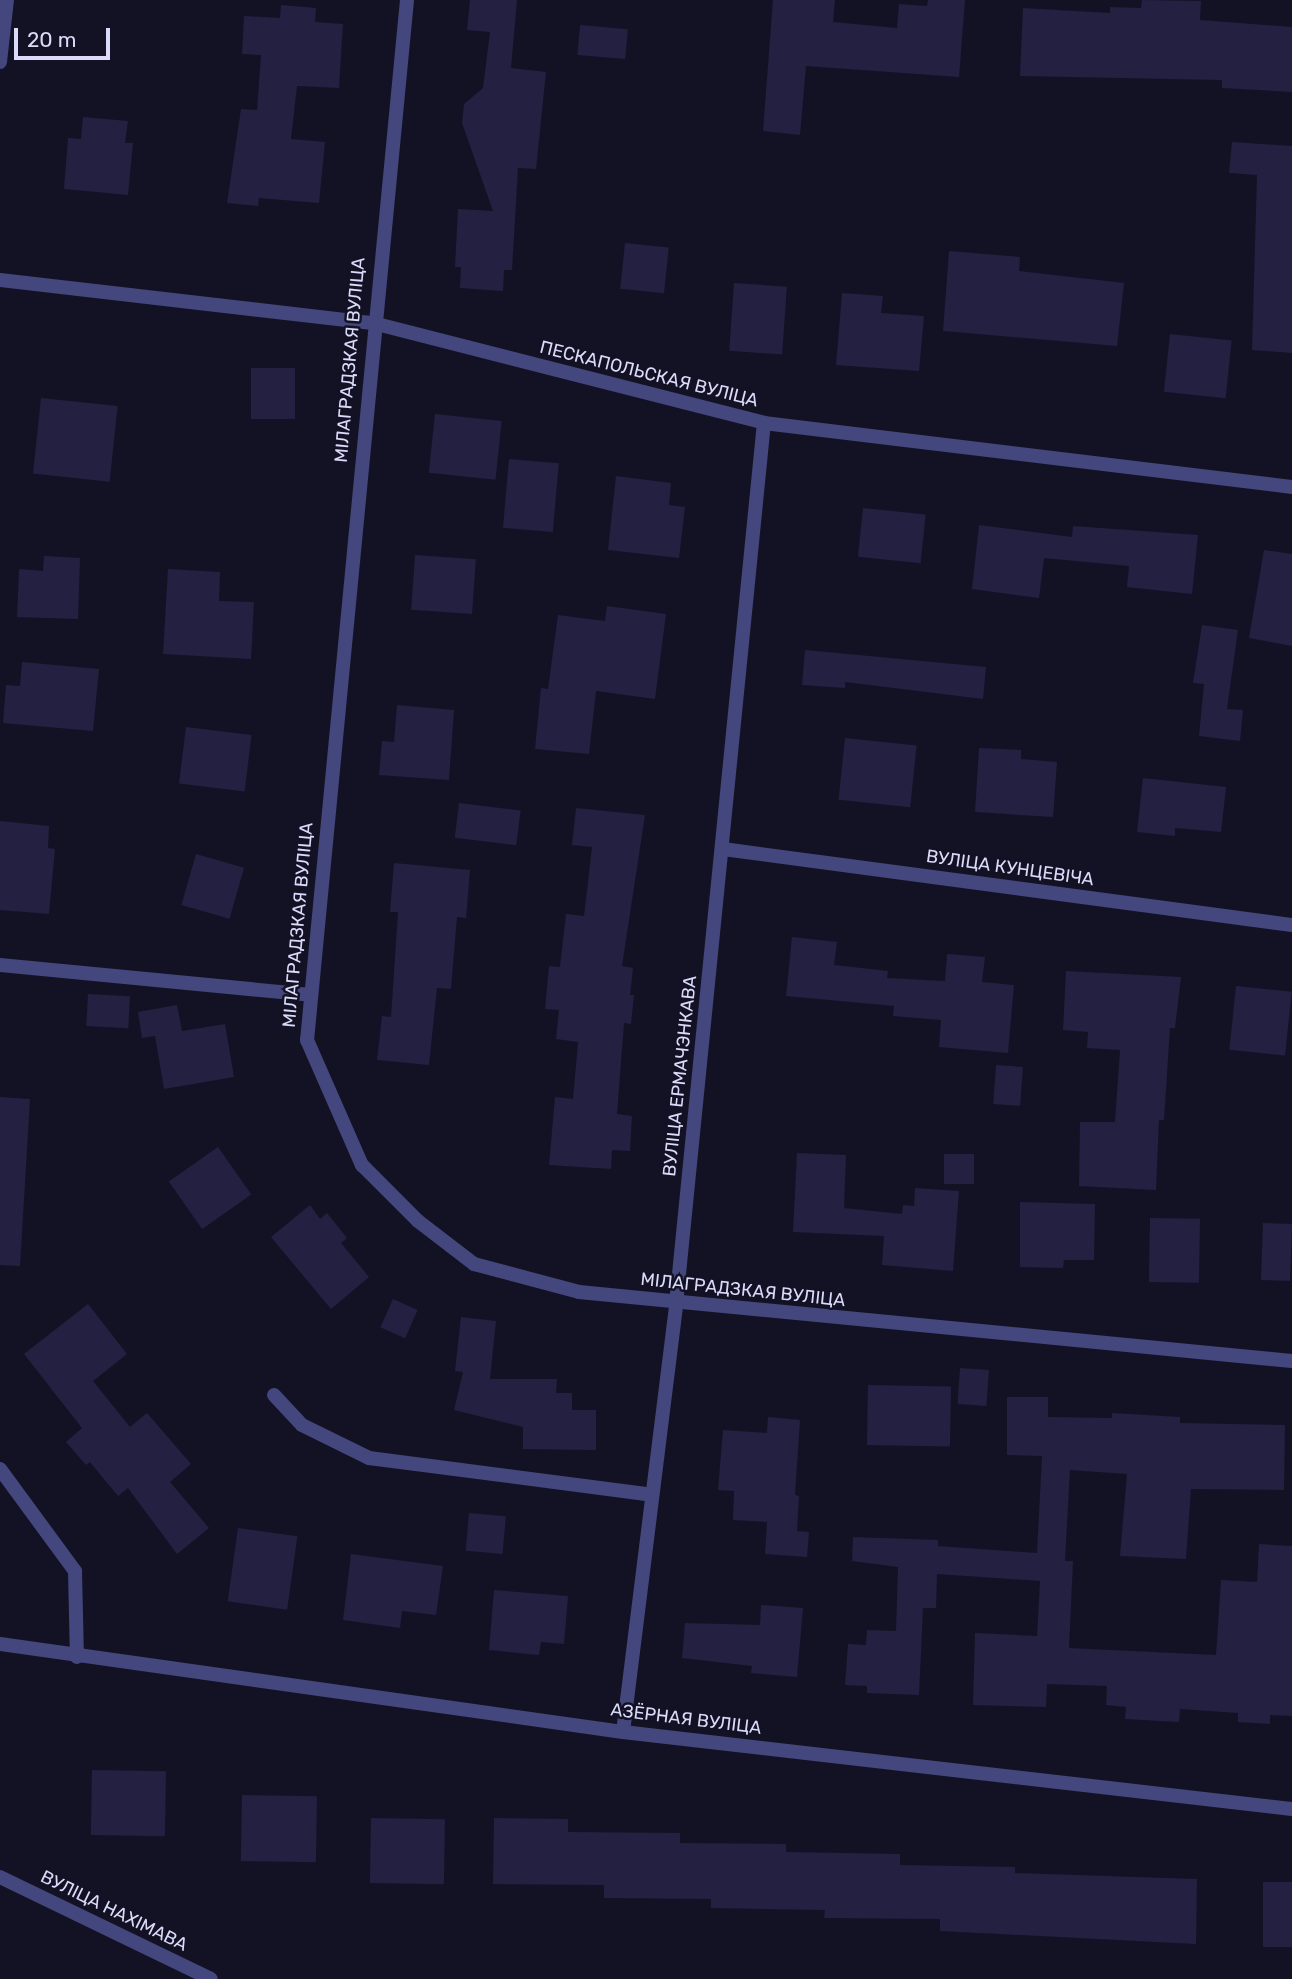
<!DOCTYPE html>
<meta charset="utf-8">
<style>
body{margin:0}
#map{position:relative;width:1292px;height:1979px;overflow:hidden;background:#131224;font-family:Rubik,sans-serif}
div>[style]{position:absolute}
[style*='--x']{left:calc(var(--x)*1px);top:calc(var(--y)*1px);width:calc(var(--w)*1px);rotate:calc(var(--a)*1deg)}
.building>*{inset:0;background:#232042;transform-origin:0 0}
.lane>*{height:14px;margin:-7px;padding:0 7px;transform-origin:7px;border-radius:7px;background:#43477d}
.street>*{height:14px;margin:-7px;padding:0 7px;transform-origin:7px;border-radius:7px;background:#43477d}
span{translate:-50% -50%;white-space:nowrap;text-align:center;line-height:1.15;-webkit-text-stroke:5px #131224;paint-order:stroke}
.street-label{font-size:18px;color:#dadafa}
.scale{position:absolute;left:14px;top:28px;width:96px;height:32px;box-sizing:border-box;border:4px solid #dadafa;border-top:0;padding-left:9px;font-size:21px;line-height:24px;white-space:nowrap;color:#dadafa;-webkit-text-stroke:5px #131224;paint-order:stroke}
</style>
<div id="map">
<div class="building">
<div style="clip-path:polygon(470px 0,517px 0,511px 68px,546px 72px,536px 169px,518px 168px,512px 270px,504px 270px,503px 291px,460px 288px,461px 267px,455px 267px,458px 209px,493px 211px,462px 123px,464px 104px,483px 88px,490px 32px,467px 30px)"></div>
<div style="clip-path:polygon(773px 0,835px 0,833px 22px,897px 28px,899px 4px,927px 6px,928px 0,965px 0,959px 77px,806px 66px,800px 135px,763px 131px)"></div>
<div style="clip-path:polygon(1142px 0,1201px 1px,1200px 20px,1292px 27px,1292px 92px,1222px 88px,1222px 80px,1020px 76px,1023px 8px,1110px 13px,1110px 7px,1141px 8px)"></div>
<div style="clip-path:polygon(281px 5px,316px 8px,315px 22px,343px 24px,339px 88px,297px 86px,291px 139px,325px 142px,319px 203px,259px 198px,258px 206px,227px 203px,241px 109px,257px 110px,261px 55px,242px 54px,244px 16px,280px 18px)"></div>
<div style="left:580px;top:25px;width:48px;height:30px;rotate:5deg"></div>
<div style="clip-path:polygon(83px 117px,128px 121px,125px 143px,133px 143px,128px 195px,64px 189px,68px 138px,81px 139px)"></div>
<div style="clip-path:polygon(1232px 142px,1292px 146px,1292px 353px,1252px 350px,1257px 175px,1229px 173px)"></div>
<div style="left:625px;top:243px;width:44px;height:46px;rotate:6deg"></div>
<div style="clip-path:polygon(949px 251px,1020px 257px,1019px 271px,1124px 283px,1117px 346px,943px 331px)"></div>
<div style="left:734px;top:283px;width:53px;height:68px;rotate:4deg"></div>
<div style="clip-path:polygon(842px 293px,883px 296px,881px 313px,924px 316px,919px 371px,836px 365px)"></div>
<div style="left:1170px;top:334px;width:62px;height:58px;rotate:6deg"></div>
<div style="left:251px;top:368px;width:44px;height:51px"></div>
<div style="left:41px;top:398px;width:77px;height:76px;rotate:6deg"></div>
<div style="left:435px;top:414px;width:67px;height:59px;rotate:6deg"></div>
<div style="left:509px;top:459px;width:50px;height:69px;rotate:5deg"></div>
<div style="clip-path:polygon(616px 476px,671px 483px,669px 505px,685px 507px,679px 558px,608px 550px)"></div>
<div style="left:863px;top:508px;width:63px;height:49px;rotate:6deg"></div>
<div style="clip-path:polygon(979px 525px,1072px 537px,1073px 526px,1198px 535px,1192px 594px,1127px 587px,1129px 566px,1044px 558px,1039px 598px,972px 589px)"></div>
<div style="clip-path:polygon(1264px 550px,1292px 554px,1292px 646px,1249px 638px)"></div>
<div style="left:415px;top:555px;width:61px;height:55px;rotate:4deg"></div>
<div style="clip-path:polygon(44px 556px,80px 558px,78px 619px,17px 617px,19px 569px,43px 571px)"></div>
<div style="clip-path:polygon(168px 569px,220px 572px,219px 601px,254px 602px,251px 659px,163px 654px)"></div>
<div style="clip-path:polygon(607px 606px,666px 614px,655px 699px,596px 691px,589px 754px,535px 749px,541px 688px,548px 689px,558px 615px,605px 621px)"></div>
<div style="clip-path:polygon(1202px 625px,1238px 630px,1227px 709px,1243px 710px,1240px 741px,1199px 736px,1204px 684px,1193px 683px)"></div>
<div style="clip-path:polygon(805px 650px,986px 667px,983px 699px,845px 682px,845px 688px,802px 685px)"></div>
<div style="clip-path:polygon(22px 662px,99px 669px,93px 731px,3px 723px,6px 685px,20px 686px)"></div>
<div style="clip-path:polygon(397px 705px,454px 710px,449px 780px,379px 775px,382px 741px,394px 742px)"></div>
<div style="left:186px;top:727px;width:66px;height:57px;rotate:7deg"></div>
<div style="left:845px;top:738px;width:72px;height:62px;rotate:6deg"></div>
<div style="clip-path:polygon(979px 748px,1021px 750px,1021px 759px,1057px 762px,1053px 817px,975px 812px)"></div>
<div style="clip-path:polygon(1143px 778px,1226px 787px,1221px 832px,1175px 828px,1175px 836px,1137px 832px)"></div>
<div style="left:459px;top:803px;width:62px;height:35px;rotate:7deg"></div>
<div style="clip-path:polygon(576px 808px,645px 815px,622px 966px,633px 968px,630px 995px,634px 995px,631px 1024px,624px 1023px,617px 1114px,632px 1116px,630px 1151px,612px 1150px,611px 1169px,549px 1165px,555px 1097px,573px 1099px,578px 1042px,556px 1039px,559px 1010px,545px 1009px,549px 966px,560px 967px,566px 914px,584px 916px,592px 847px,572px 845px)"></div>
<div style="clip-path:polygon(0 821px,49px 826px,48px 848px,55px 849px,49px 914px,0 910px)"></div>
<div style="left:196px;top:854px;width:50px;height:53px;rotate:16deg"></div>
<div style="clip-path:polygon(394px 863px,470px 870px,466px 918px,457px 917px,451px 989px,437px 988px,429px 1065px,377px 1060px,382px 1016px,391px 1017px,398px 912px,390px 912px)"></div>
<div style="clip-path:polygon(792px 937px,837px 942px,834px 965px,888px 971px,887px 978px,945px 981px,947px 954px,985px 957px,982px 982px,1014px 985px,1008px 1053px,939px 1047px,941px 1020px,893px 1016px,894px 1006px,786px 996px)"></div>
<div style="clip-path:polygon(1066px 971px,1181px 977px,1175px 1028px,1170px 1028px,1164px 1120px,1159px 1120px,1156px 1190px,1079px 1186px,1080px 1122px,1115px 1122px,1120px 1050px,1087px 1048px,1088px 1032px,1063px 1030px)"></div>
<div style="left:1236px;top:986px;width:56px;height:64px;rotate:6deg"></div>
<div style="left:88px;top:994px;width:42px;height:32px;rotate:3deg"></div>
<div style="clip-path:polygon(177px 1005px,182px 1031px,225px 1024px,234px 1077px,164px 1089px,155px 1036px,142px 1038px,138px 1012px)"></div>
<div style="left:996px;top:1065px;width:27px;height:39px;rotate:4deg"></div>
<div style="clip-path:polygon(0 1097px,30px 1099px,20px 1266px,0 1265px)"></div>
<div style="left:218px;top:1147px;width:58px;height:60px;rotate:55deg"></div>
<div style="clip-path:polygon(797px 1153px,846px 1155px,844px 1208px,902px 1214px,903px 1205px,914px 1206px,915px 1188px,959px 1191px,953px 1271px,882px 1265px,884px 1236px,793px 1232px)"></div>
<div style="left:944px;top:1154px;width:30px;height:30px"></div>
<div style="clip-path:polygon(1020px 1202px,1095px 1204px,1094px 1260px,1064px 1260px,1063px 1268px,1020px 1267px)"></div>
<div style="clip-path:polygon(310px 1205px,320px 1219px,327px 1213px,347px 1238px,341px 1243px,369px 1277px,331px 1309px,271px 1237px)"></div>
<div style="left:1150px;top:1218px;width:50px;height:64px;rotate:1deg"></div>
<div style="left:1263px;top:1223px;width:29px;height:57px;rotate:2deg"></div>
<div style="left:393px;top:1299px;width:27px;height:31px;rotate:24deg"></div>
<div style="clip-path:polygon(88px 1304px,127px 1354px,93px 1381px,130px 1427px,147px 1413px,191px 1464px,170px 1482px,209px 1528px,177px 1554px,128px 1488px,118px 1496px,90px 1462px,86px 1465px,66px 1442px,82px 1428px,24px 1354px)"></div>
<div style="clip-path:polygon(461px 1317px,496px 1321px,490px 1379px,557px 1379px,556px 1393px,572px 1393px,572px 1410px,596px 1410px,596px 1450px,523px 1449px,523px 1427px,454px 1410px,463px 1372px,455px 1371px)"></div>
<div style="left:960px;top:1368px;width:29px;height:36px;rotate:4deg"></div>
<div style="left:868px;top:1385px;width:83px;height:60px;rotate:1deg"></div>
<div style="clip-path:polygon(1007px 1397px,1048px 1397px,1048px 1417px,1112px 1418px,1112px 1413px,1180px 1417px,1180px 1423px,1285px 1425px,1284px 1490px,1191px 1489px,1186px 1559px,1120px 1556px,1127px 1474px,1070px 1470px,1065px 1561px,1073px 1561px,1069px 1648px,1216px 1655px,1221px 1580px,1257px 1582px,1259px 1544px,1292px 1546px,1292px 1716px,1270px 1715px,1270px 1724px,1238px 1722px,1238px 1713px,1180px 1709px,1179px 1722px,1125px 1719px,1126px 1707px,1106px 1705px,1107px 1686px,1047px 1684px,1046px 1707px,973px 1705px,975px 1633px,1037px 1636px,1040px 1581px,937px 1574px,936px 1608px,923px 1608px,919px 1695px,867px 1693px,867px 1686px,845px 1685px,848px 1644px,866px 1645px,867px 1630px,896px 1631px,898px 1567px,852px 1561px,853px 1537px,938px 1540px,938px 1546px,1037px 1553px,1042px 1456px,1007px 1455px)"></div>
<div style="clip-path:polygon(768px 1417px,800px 1420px,795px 1495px,799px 1496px,797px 1531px,809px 1532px,807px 1557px,765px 1554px,767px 1522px,733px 1520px,734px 1491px,718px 1490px,723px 1430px,767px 1433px)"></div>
<div style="left:469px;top:1513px;width:37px;height:38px;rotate:5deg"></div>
<div style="left:238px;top:1528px;width:60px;height:74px;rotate:8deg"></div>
<div style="clip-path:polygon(351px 1554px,443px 1566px,436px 1615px,402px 1611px,400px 1628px,343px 1620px)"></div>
<div style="clip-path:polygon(494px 1590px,568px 1596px,564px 1644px,541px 1642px,539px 1655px,489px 1650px)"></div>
<div style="clip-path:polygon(761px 1605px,803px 1608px,797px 1677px,751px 1673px,752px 1666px,682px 1658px,685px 1623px,760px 1625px)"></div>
<div style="left:92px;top:1770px;width:74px;height:65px;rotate:1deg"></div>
<div style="left:242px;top:1795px;width:75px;height:66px;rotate:1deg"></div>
<div style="left:371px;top:1818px;width:74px;height:65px;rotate:1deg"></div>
<div style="clip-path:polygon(494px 1818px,568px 1819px,568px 1832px,680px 1833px,680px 1843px,786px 1844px,786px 1852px,900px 1854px,900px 1865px,1015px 1867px,1015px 1873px,1197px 1879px,1196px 1944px,940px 1931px,940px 1919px,824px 1918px,825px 1910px,711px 1908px,711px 1899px,604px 1898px,604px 1885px,493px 1884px)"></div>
<div style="left:1263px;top:1882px;width:29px;height:65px"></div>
</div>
<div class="lane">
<div style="--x:0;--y:965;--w:312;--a:5.5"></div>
<div style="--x:274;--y:1395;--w:41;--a:47"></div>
<div style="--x:302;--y:1425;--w:75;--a:26.2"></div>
<div style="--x:369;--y:1458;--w:285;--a:7.4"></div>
</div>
<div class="street">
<div style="--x:407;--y:0;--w:1045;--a:95.49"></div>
<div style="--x:307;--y:1040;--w:137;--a:66.3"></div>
<div style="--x:362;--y:1165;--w:79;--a:45"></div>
<div style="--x:418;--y:1221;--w:71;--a:37.5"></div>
<div style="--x:474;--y:1264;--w:109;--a:14.9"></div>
<div style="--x:579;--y:1292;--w:716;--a:5.53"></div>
<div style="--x:0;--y:62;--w:62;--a:-83.6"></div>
<div style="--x:0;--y:280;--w:375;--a:6.6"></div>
<div style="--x:373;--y:323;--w:404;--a:14.3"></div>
<div style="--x:764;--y:423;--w:532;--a:6.91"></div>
<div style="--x:723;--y:849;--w:574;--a:7.61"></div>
<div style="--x:0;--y:1469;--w:127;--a:53.7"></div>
<div style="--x:75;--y:1571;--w:86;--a:88.7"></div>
<div style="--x:0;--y:1644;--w:629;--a:8.04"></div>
<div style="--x:623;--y:1732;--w:673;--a:6.57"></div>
<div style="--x:623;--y:1732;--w:431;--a:-82.9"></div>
<div style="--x:676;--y:1304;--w:885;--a:-84.3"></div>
<div style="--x:0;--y:1877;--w:234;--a:25.8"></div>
</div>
<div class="street-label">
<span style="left:350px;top:360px;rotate:-85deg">МІЛАГРАДЗКАЯ ВУЛІЦА</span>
<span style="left:649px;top:374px;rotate:14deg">ПЕСКАПОЛЬСКАЯ ВУЛІЦА</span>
<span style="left:1010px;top:868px;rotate:8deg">ВУЛІЦА КУНЦЕВІЧА</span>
<span style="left:298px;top:925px;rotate:-85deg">МІЛАГРАДЗКАЯ ВУЛІЦА</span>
<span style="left:680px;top:1076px;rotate:-84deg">ВУЛІЦА ЕРМАЧЭНКАВА</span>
<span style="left:743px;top:1290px;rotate:6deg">МІЛАГРАДЗКАЯ ВУЛІЦА</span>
<span style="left:686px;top:1719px;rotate:7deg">АЗЁРНАЯ ВУЛІЦА</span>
<span style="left:114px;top:1911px;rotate:26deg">ВУЛІЦА НАХІМАВА</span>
</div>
<div class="scale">20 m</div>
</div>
